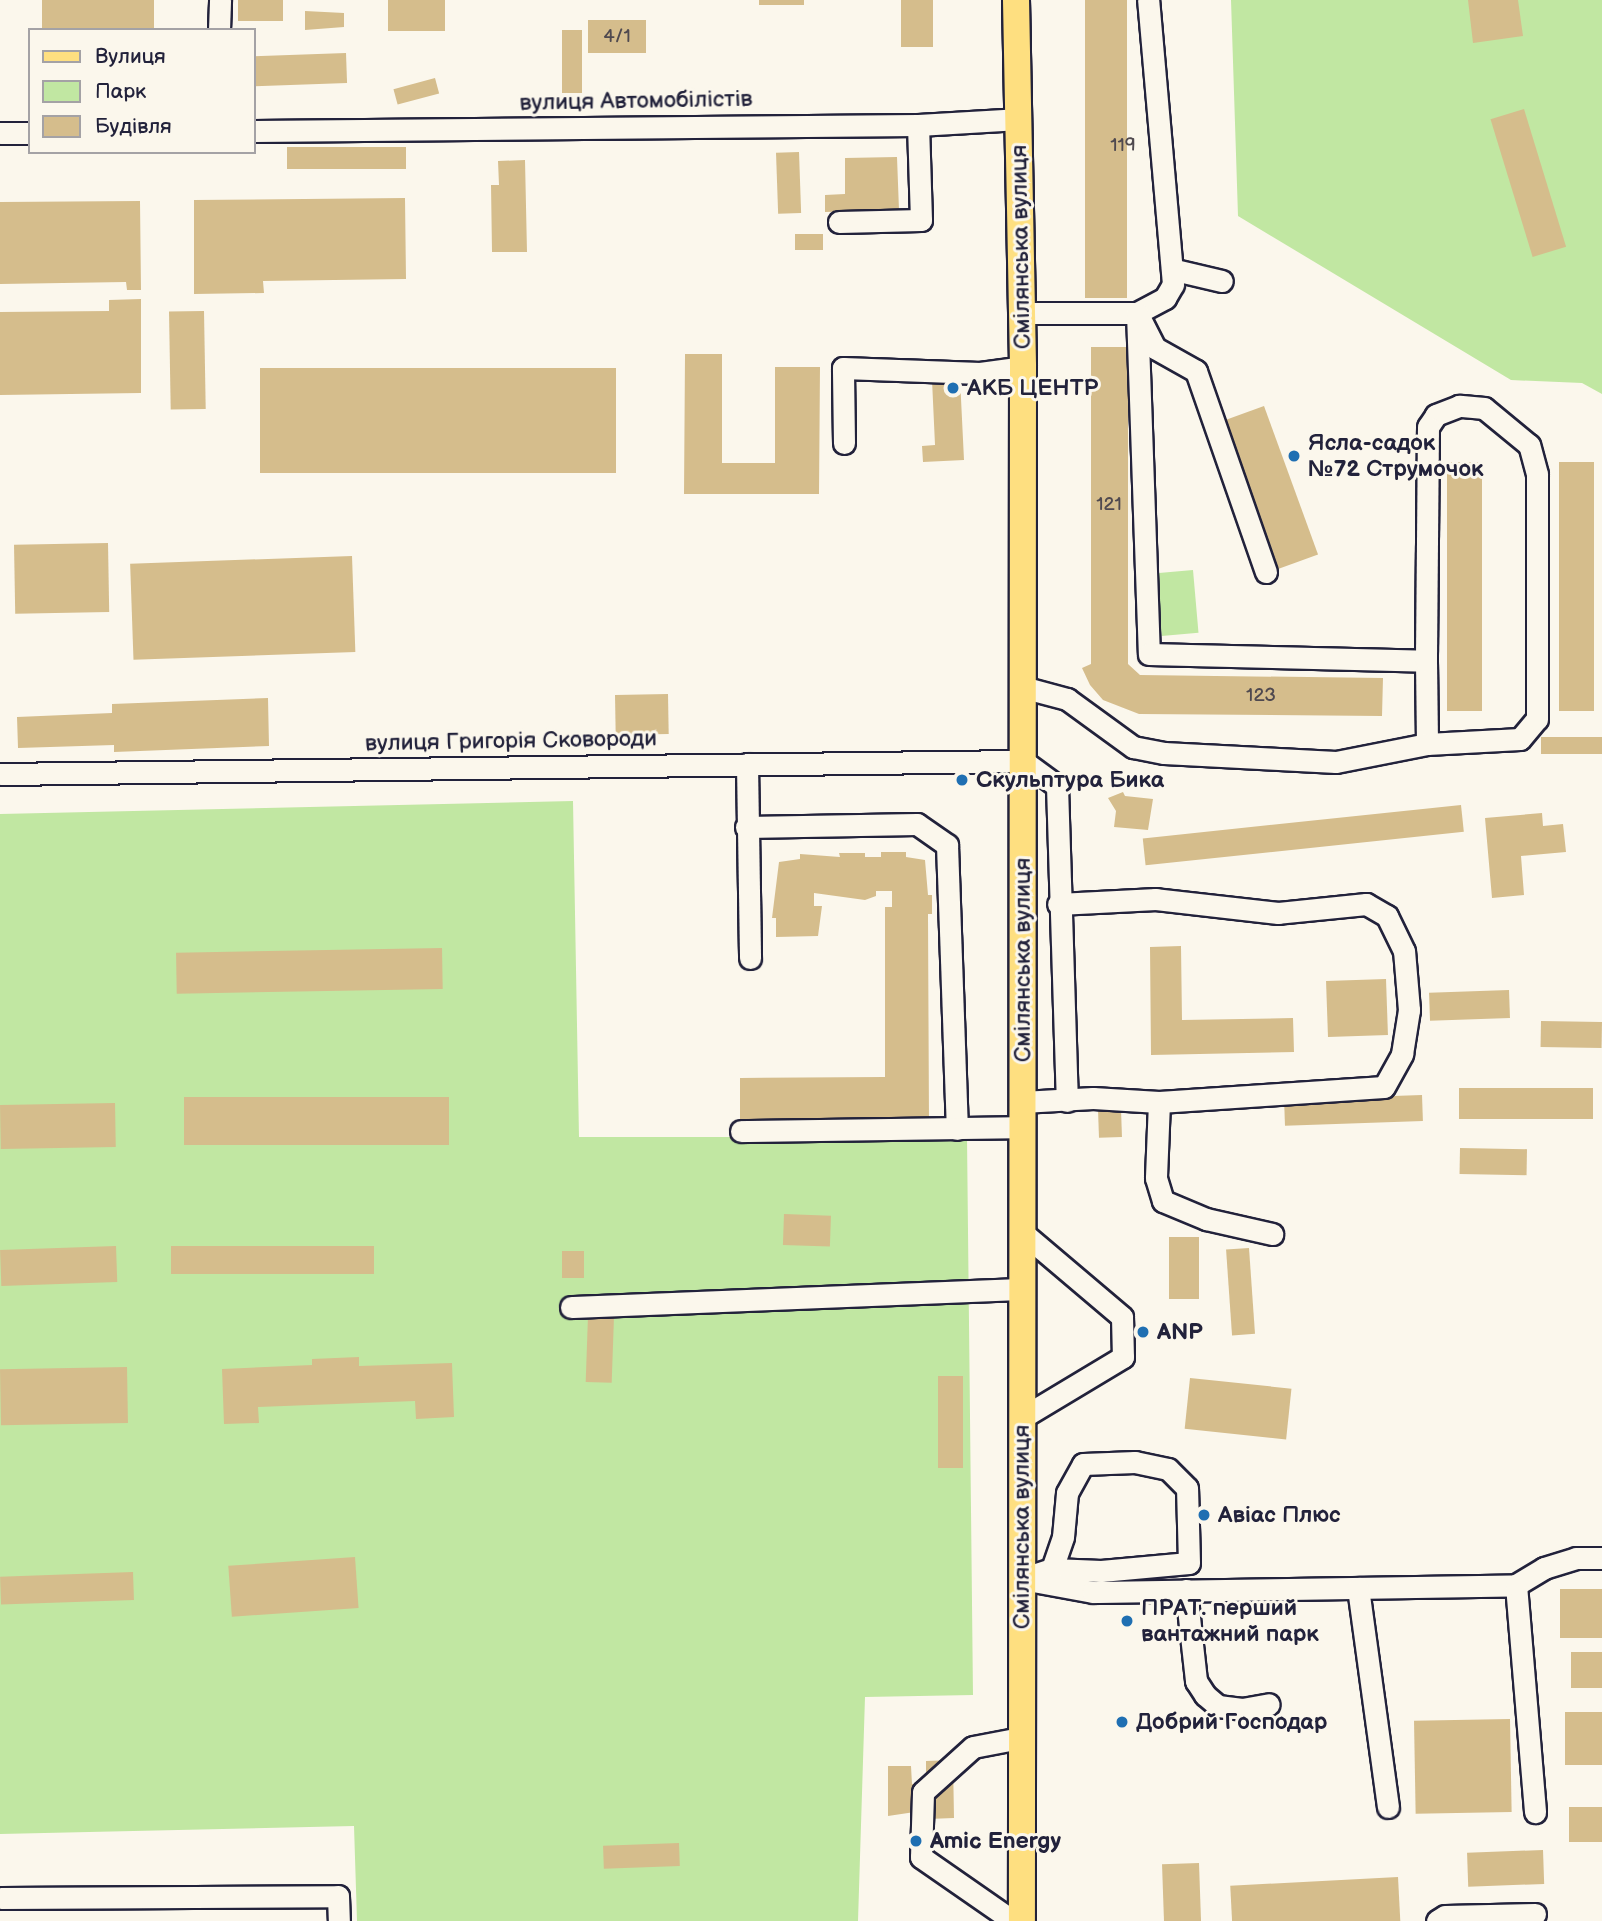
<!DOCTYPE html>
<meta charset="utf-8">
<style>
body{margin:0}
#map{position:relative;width:1602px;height:1921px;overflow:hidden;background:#fbf7ec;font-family:"Balsamiq Sans",sans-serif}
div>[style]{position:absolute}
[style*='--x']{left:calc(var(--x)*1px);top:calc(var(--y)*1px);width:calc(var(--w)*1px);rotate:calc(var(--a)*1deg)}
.green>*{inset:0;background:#c1e7a2;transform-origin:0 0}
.building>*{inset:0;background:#d5bd8c;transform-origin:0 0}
.roads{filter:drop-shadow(2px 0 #22223b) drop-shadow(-2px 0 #22223b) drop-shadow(0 2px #22223b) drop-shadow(0 -2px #22223b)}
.minor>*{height:21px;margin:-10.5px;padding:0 10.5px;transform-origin:10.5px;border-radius:10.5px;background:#fbf7ec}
.major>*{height:26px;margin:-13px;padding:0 13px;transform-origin:13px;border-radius:13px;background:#fedf80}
.dots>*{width:19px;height:19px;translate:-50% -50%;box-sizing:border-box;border:4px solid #fbf7ec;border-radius:50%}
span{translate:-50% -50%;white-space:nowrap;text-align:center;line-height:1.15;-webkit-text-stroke:6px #fbf7ec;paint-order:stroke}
.number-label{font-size:19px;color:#4f494f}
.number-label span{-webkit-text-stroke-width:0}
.street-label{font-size:23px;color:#22223b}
.poi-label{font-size:23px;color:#22223b;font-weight:700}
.left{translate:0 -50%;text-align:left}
.legend{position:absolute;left:28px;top:28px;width:228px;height:126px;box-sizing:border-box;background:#fbf7ec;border:2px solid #a4a2a5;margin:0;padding:9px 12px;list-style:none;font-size:21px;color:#22223b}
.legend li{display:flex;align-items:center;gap:14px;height:35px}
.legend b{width:35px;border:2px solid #a4a2a5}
</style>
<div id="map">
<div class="green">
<div style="clip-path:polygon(1231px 0,1602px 0,1602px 394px,1582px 383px,1511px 380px,1238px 216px)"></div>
<div style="left:1193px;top:570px;width:63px;height:37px;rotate:85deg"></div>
<div style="clip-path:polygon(573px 801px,579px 1137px,967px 1137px,973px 1695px,865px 1697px,858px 1921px,357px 1921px,354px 1826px,0 1834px,0 814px)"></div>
</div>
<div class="building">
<div style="left:42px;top:0;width:112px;height:30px"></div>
<div style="left:238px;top:0;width:45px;height:21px"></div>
<div style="left:388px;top:0;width:57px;height:31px"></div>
<div style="left:759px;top:0;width:45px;height:5px"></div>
<div style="left:901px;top:0;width:32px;height:47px"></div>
<div style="left:1085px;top:0;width:42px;height:298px"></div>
<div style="clip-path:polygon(1468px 0,1518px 0,1523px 36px,1473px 43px)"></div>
<div style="clip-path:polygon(305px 11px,344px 13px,344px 27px,305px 30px)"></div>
<div style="left:588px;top:20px;width:58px;height:33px"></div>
<div style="left:562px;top:30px;width:20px;height:63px"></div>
<div style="left:346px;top:53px;width:30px;height:92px;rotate:88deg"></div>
<div style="left:435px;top:78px;width:16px;height:43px;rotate:75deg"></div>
<div style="left:1524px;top:109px;width:144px;height:35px;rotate:73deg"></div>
<div style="left:406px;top:147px;width:22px;height:119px;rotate:90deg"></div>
<div style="left:799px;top:152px;width:61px;height:23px;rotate:88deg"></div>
<div style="clip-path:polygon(897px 157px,899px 210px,825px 212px,825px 195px,845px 194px,845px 158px)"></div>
<div style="clip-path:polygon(525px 160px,527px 252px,492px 252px,491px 185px,499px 185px,498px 161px)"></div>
<div style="clip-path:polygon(405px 198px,406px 279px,263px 281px,264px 293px,194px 294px,194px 200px)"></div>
<div style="clip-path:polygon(140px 201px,141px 290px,127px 290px,126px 282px,0 284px,0 202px)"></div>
<div style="left:795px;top:234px;width:28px;height:16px"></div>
<div style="clip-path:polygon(141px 299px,141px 393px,0 395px,0 312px,109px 311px,109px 300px)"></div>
<div style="left:204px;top:311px;width:98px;height:35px;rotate:89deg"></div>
<div style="clip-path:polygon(1091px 347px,1128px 347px,1128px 664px,1140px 675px,1383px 678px,1382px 716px,1139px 714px,1103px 700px,1090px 685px,1082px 668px,1091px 664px)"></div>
<div style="clip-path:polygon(685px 354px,722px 354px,722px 463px,775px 463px,775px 367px,820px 367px,819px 494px,684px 494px)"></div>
<div style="left:616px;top:368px;width:105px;height:356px;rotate:90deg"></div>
<div style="clip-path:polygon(960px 378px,964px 460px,923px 462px,922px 446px,935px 445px,932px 380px)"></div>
<div style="left:1264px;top:406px;width:158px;height:44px;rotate:70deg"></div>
<div style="left:1482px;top:462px;width:249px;height:35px;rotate:90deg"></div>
<div style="left:1559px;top:462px;width:35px;height:249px"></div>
<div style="left:108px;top:543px;width:69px;height:94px;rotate:89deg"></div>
<div style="left:352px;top:556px;width:96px;height:222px;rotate:88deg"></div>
<div style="left:668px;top:694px;width:40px;height:53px;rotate:89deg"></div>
<div style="clip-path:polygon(268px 698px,269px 746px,114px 752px,114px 745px,18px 748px,17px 717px,112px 713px,112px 704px)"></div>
<div style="left:1602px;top:737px;width:17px;height:61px;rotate:90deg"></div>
<div style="clip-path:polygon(1123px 792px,1125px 796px,1153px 799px,1148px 830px,1114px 827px,1116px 811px,1108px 798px)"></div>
<div style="left:1461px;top:805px;width:27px;height:320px;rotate:84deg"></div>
<div style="clip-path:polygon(1542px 813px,1543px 826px,1563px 824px,1566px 852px,1521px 856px,1524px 895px,1492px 898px,1485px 818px)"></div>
<div style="clip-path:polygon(881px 852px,906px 852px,906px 857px,925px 860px,928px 895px,932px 895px,932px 914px,928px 914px,929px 1123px,740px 1124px,740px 1078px,885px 1077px,885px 907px,892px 907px,892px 891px,876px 891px,876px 896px,865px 900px,814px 893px,814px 906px,822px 906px,818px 936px,776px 937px,776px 918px,772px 918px,779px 862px,800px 859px,800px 854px,840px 857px,839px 853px,865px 853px,865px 857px,881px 857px)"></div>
<div style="clip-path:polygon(1181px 946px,1182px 1020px,1293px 1018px,1294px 1052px,1151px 1055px,1150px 947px)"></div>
<div style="left:442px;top:948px;width:41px;height:266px;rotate:89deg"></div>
<div style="left:1386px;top:979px;width:56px;height:60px;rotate:88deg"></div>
<div style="left:1509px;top:990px;width:28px;height:80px;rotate:88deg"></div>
<div style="left:1541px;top:1021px;width:61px;height:26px;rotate:1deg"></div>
<div style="left:1593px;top:1088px;width:31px;height:134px;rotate:90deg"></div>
<div style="left:1422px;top:1095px;width:26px;height:138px;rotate:88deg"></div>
<div style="left:449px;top:1097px;width:48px;height:265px;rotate:90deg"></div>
<div style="left:115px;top:1103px;width:44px;height:115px;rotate:89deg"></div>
<div style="left:1121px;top:1109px;width:28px;height:23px;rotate:88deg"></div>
<div style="left:1460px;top:1148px;width:67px;height:26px;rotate:1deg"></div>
<div style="left:784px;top:1214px;width:47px;height:31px;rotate:2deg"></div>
<div style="left:1169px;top:1237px;width:30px;height:62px"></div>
<div style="left:116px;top:1246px;width:36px;height:116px;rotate:88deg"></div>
<div style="left:171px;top:1246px;width:203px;height:28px"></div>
<div style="left:1249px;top:1248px;width:86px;height:23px;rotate:86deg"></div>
<div style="left:562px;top:1251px;width:22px;height:27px"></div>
<div style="left:588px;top:1316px;width:26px;height:66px;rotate:2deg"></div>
<div style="clip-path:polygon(359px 1357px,359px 1366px,452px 1363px,454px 1417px,416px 1419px,415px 1401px,258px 1407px,259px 1423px,224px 1424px,222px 1369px,312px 1365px,312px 1359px)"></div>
<div style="left:127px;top:1367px;width:56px;height:127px;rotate:89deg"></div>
<div style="left:938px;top:1376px;width:25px;height:92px"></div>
<div style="left:1190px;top:1378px;width:102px;height:51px;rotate:6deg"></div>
<div style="left:355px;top:1557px;width:51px;height:127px;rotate:86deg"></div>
<div style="left:133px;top:1572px;width:28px;height:133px;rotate:88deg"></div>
<div style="left:1602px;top:1589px;width:49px;height:42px;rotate:90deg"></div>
<div style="left:1602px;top:1652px;width:36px;height:31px;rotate:90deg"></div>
<div style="left:1602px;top:1712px;width:53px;height:37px;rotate:90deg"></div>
<div style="left:1510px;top:1719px;width:93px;height:96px;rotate:89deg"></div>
<div style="clip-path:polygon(953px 1760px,954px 1818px,928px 1819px,928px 1810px,888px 1816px,888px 1766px,911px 1766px,912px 1784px,926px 1783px,926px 1761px)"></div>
<div style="left:1602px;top:1807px;width:35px;height:33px;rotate:90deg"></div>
<div style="left:679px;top:1843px;width:23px;height:76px;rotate:88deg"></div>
<div style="left:1543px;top:1850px;width:34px;height:76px;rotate:88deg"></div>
<div style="left:1199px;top:1863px;width:58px;height:37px;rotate:88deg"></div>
<div style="left:1398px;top:1877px;width:44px;height:168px;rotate:87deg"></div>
</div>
<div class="roads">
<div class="minor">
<div style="--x:219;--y:30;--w:30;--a:-88"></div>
<div style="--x:254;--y:131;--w:664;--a:-0.52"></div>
<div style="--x:918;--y:125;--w:101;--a:-3.4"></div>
<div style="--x:0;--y:133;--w:30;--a:0"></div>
<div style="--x:839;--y:222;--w:82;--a:-1.4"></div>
<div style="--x:921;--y:220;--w:95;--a:-91.8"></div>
<div style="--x:1175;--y:270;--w:48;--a:13.2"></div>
<div style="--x:1023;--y:313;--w:114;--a:0"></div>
<div style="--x:1137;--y:313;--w:32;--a:-28"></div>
<div style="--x:1165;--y:298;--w:16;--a:-60"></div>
<div style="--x:1173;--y:284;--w:285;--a:-95"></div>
<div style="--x:844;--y:443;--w:75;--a:-90.8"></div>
<div style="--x:843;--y:368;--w:137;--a:2.1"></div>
<div style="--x:980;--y:373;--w:43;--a:-7.9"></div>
<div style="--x:1266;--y:572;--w:213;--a:-109.2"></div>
<div style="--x:1196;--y:371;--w:47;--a:-150.7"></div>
<div style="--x:1155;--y:348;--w:39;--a:-117"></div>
<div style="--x:1137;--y:313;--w:341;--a:88"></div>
<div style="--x:1149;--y:654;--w:277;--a:1.4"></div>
<div style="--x:1426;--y:661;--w:83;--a:89.3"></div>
<div style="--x:1022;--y:687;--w:47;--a:14.9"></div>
<div style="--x:1067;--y:699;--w:82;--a:36"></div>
<div style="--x:1133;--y:747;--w:32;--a:11"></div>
<div style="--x:1164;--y:753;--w:172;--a:3"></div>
<div style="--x:1336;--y:762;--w:93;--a:-11.2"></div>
<div style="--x:1427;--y:744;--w:93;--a:-3.1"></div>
<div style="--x:1520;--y:739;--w:26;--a:-50"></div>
<div style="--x:1537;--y:719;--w:245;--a:-90"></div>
<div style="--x:1537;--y:474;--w:30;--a:-105"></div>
<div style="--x:1529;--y:445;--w:58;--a:-140.6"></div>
<div style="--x:1484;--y:408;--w:25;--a:-175"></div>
<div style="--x:1459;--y:406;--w:25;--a:159"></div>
<div style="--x:1436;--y:415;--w:14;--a:124"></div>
<div style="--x:1428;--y:427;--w:234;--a:90.5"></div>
<div style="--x:747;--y:764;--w:194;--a:89.1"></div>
<div style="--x:0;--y:774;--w:1023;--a:-0.73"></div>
<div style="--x:1023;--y:761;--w:42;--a:36.3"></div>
<div style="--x:1057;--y:786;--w:315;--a:88.2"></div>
<div style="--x:746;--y:827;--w:171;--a:-1"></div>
<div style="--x:917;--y:824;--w:37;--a:35"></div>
<div style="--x:947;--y:845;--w:284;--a:88"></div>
<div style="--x:1022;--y:1102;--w:71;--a:-3.2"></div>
<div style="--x:1093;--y:1098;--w:66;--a:3.5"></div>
<div style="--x:1159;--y:1102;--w:225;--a:-3.8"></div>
<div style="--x:1384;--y:1087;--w:38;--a:-61"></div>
<div style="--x:1402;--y:1054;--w:45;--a:-81"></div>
<div style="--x:1409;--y:1010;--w:59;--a:-94.8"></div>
<div style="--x:1404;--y:951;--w:39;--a:-116"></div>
<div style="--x:1387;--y:916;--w:24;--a:-150"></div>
<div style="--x:1366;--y:904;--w:88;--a:174.2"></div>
<div style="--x:1278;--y:913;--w:123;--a:-173.5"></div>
<div style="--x:1156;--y:899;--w:98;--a:177.1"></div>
<div style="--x:1159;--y:1102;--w:76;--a:92.3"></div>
<div style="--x:1156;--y:1178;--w:24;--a:73"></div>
<div style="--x:1163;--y:1201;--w:47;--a:22.7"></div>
<div style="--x:1206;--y:1219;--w:68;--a:12.8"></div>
<div style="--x:741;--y:1131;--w:281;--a:-0.8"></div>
<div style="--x:1023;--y:1233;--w:130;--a:40.3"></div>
<div style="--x:1122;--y:1317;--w:40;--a:88.6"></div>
<div style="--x:1123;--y:1357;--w:117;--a:149"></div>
<div style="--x:571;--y:1307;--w:451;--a:-2.3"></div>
<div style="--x:1024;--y:1578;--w:29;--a:-18"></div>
<div style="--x:1052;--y:1569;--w:49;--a:2.3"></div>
<div style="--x:1101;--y:1571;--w:88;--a:-5.2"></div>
<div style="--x:1189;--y:1563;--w:75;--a:-91.5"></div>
<div style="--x:1187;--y:1488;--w:27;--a:-135"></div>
<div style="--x:1168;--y:1469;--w:34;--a:-168"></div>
<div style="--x:1135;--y:1462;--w:52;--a:177.8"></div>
<div style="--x:1083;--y:1464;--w:33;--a:119"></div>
<div style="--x:1067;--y:1493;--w:44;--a:95.2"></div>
<div style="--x:1063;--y:1537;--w:34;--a:109"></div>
<div style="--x:1022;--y:1579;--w:72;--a:10.4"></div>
<div style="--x:1093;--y:1592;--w:423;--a:-0.9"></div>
<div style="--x:1516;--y:1585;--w:228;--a:85.2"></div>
<div style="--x:1516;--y:1585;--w:33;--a:-31"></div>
<div style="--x:1544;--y:1568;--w:34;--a:-17"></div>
<div style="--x:1576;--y:1558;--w:26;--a:0"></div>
<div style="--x:1358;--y:1588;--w:221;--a:82.2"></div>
<div style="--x:1186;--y:1590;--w:92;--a:83.7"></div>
<div style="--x:1196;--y:1681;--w:17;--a:57"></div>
<div style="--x:1205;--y:1695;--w:17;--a:40"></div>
<div style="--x:1218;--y:1706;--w:24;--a:7"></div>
<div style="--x:1242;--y:1709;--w:27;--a:-10"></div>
<div style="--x:1;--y:1898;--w:337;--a:-0.3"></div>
<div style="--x:338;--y:1896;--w:25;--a:88"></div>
<div style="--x:1013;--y:1921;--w:112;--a:-145.2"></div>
<div style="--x:921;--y:1857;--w:65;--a:-88.2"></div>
<div style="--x:923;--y:1792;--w:67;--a:-42"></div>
<div style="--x:973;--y:1747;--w:48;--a:-10.8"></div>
<div style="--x:1437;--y:1921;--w:9;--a:-32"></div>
<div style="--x:1445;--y:1916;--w:90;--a:-1.3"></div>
</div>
<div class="major">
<div style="--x:1016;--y:0;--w:367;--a:88.9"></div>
<div style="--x:1023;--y:367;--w:1554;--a:90.04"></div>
</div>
</div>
<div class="dots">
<div style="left:953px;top:388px;background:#1f6fb2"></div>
<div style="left:1294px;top:456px;background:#1f6fb2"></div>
<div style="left:962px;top:780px;background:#1f6fb2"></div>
<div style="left:1143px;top:1332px;background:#1f6fb2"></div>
<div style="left:1204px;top:1515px;background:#1f6fb2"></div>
<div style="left:1127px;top:1621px;background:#1f6fb2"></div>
<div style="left:1122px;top:1722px;background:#1f6fb2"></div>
<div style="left:916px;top:1841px;background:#1f6fb2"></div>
</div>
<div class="number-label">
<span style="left:617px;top:37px">4/1</span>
<span style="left:1123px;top:146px">119</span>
<span style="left:1109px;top:505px">121</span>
<span style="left:1261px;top:696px">123</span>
</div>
<div class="street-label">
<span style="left:636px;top:101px;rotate:-1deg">вулиця Автомобілістів</span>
<span style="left:1021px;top:247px;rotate:-91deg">Смілянська вулиця</span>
<span style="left:511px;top:741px;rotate:-1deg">вулиця Григорія Сковороди</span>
<span style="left:1023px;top:960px;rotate:-90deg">Смілянська вулиця</span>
<span style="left:1022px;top:1527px;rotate:-90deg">Смілянська вулиця</span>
</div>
<div class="poi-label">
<span class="left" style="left:967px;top:388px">АКБ ЦЕНТР</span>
<span class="left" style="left:1308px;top:456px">Ясла-садок<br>№72 Струмочок</span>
<span class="left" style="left:976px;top:780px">Cкульптура Бика</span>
<span class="left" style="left:1157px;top:1332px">ANP</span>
<span class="left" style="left:1218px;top:1515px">Авіас Плюс</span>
<span class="left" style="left:1141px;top:1621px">ПРАТ. перший<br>вантажний парк</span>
<span class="left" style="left:1136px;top:1722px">Добрий Господар</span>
<span class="left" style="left:930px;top:1841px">Amic Energy</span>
</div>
<ul class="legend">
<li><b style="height:9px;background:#fedf80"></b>Вулиця</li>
<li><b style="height:19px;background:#c1e7a2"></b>Парк</li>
<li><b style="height:19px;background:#d5bd8c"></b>Будівля</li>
</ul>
</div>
